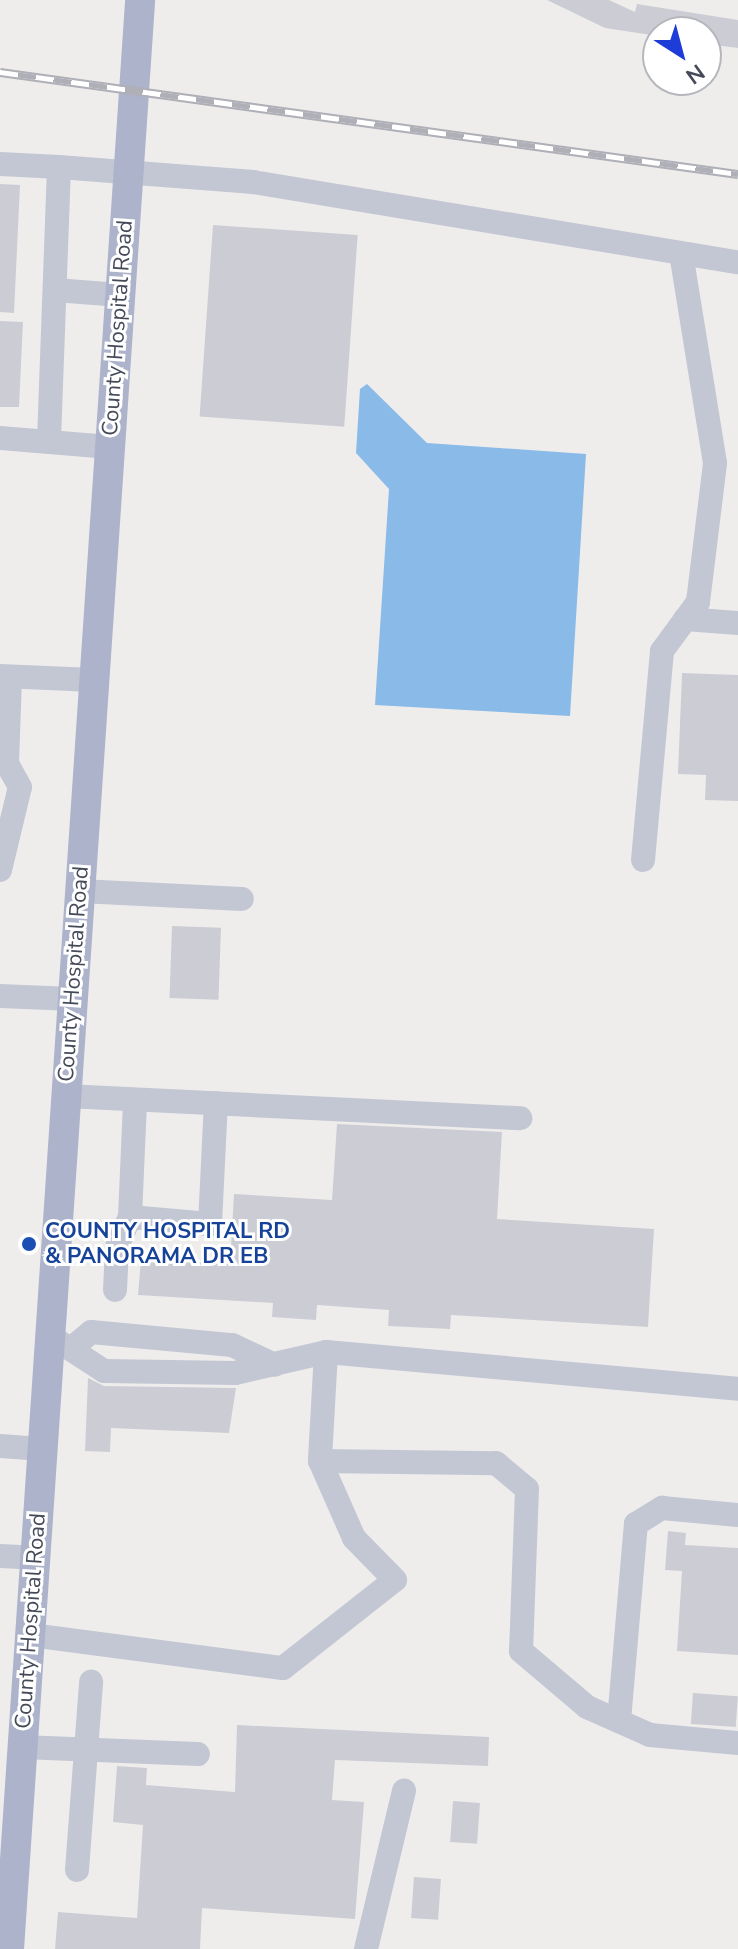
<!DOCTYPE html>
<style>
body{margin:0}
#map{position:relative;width:738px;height:1949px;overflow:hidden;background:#efedec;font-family:"Nunito Sans",sans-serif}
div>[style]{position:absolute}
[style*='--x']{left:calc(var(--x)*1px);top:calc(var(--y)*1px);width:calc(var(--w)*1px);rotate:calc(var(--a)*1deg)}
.water>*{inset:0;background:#89bae8}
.building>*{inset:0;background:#cccdd4;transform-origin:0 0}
.minor>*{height:24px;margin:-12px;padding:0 12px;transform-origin:12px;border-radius:12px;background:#c3c7d3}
.major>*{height:30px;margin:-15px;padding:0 15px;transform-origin:15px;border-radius:15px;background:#acb3cb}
.rail>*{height:9px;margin-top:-4.5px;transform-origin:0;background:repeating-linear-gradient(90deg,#fff 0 18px,#afafb7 0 36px);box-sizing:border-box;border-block:2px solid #afafb7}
.dots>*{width:22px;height:22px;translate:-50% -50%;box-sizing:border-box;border:4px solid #fff;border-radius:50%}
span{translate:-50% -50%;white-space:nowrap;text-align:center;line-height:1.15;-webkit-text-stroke:6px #fff;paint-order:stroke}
.street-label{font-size:22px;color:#454a59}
.transit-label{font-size:22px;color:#164399;font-weight:700}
.left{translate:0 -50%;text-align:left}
.north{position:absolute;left:642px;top:16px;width:80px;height:80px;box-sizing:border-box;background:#fff;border:2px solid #b5b7bd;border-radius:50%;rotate:144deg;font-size:22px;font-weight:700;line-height:32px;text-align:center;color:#454a59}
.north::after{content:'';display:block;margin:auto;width:28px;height:36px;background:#1e3cd7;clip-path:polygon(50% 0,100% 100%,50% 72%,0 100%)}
</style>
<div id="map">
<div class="water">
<div style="clip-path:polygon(367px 384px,427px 443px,586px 454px,570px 716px,375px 705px,389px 489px,356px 453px,360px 389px)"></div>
</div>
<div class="building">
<div style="clip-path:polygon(547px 0,609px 0,635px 12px,637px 4px,738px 20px,738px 48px,706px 44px,706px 32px,658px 36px,605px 28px)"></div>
<div style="clip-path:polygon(0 184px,20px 185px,14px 313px,0 312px)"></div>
<div style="left:213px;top:225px;width:145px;height:192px;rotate:4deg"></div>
<div style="clip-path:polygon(0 321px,23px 322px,19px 407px,0 407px)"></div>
<div style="clip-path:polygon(682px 673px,738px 675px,738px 801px,705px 800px,706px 775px,678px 774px)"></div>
<div style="left:172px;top:926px;width:49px;height:72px;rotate:2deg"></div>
<div style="clip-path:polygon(337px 1124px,502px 1132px,497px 1219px,654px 1229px,648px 1327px,451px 1315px,450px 1329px,388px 1326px,389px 1310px,317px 1305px,316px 1320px,272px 1317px,273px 1303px,138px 1295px,141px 1259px,230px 1264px,234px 1194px,332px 1200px)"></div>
<div style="clip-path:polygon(88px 1378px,104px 1386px,236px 1388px,229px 1433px,111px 1428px,110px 1452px,85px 1451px)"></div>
<div style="clip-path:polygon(668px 1531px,686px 1533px,685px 1545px,738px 1548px,738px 1655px,677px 1651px,682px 1571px,665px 1570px)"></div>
<div style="left:693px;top:1693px;width:45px;height:31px;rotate:4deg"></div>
<div style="clip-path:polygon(237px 1725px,489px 1737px,488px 1766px,335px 1760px,332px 1800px,364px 1802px,355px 1919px,202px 1908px,200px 1949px,55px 1949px,58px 1912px,137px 1918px,143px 1825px,113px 1822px,117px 1766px,147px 1768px,146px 1785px,235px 1792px)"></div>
<div style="left:453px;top:1801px;width:27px;height:41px;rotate:4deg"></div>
<div style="left:414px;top:1877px;width:27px;height:41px;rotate:4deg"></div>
</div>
<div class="minor">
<div style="--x:0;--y:164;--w:59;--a:2.9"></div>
<div style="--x:59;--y:167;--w:275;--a:92.1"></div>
<div style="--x:59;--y:167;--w:195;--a:4.4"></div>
<div style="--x:253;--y:182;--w:492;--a:9.4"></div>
<div style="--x:55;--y:290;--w:65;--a:4.4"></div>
<div style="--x:0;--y:438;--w:110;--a:4.7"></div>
<div style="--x:685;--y:619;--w:53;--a:4.3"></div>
<div style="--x:0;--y:676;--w:94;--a:2.4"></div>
<div style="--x:643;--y:860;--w:210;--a:-84.8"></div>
<div style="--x:662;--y:651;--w:61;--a:-53.7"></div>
<div style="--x:698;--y:602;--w:140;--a:-83"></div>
<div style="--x:715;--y:463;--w:212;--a:-99.2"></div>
<div style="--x:0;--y:870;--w:85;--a:-76.5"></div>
<div style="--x:20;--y:787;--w:26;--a:-119"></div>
<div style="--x:7;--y:764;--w:87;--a:-88"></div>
<div style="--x:80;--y:891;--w:162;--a:2.8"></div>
<div style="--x:0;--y:996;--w:73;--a:2.4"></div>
<div style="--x:66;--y:1096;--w:455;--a:2.8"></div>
<div style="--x:130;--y:1217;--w:80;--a:5"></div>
<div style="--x:210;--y:1224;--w:121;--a:-87.2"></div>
<div style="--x:115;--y:1290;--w:43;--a:-87.3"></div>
<div style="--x:117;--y:1247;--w:33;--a:-67"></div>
<div style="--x:130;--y:1217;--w:114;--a:-87.5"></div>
<div style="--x:50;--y:1336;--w:64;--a:32.9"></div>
<div style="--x:104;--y:1371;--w:131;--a:0.9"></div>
<div style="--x:235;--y:1373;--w:93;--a:-13"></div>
<div style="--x:326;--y:1352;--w:414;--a:5.1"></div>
<div style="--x:72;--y:1348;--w:25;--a:-40"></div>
<div style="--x:91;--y:1332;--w:142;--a:5.3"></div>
<div style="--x:232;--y:1345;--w:47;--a:24.9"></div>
<div style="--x:326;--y:1352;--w:109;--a:93.2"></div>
<div style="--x:320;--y:1461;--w:176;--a:0.7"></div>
<div style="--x:496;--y:1463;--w:40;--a:40"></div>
<div style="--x:527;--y:1489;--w:162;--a:92.1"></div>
<div style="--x:521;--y:1651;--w:87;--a:40.3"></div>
<div style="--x:587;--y:1707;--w:69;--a:24"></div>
<div style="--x:650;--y:1735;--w:88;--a:5.2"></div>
<div style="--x:0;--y:1446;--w:42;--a:4.1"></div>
<div style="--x:0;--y:1556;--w:35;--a:3"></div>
<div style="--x:31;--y:1635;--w:254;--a:7.5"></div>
<div style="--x:283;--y:1668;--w:142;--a:-38.2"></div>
<div style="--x:395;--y:1580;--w:59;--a:-134.3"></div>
<div style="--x:354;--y:1538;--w:84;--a:-113.8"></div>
<div style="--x:619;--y:1721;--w:198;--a:-85.1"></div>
<div style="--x:636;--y:1524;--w:31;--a:-32"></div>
<div style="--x:662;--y:1508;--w:76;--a:5.3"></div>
<div style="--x:22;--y:1747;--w:176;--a:2.3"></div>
<div style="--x:77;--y:1870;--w:189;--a:-85.7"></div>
<div style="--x:366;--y:1949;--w:163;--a:-76.5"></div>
</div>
<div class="major">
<div style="--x:9;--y:1949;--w:1953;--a:-86.15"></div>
</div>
<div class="rail">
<div style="--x:0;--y:72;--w:745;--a:7.87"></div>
</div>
<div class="dots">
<div style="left:29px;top:1244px;background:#1a4fb4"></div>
</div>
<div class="street-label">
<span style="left:118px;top:328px;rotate:-86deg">County Hospital Road</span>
<span style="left:74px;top:974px;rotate:-86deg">County Hospital Road</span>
<span style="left:31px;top:1621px;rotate:-86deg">County Hospital Road</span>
</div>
<div class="transit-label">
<span class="left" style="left:45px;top:1244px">COUNTY HOSPITAL RD<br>&amp; PANORAMA DR EB</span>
</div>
<div class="north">N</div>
</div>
